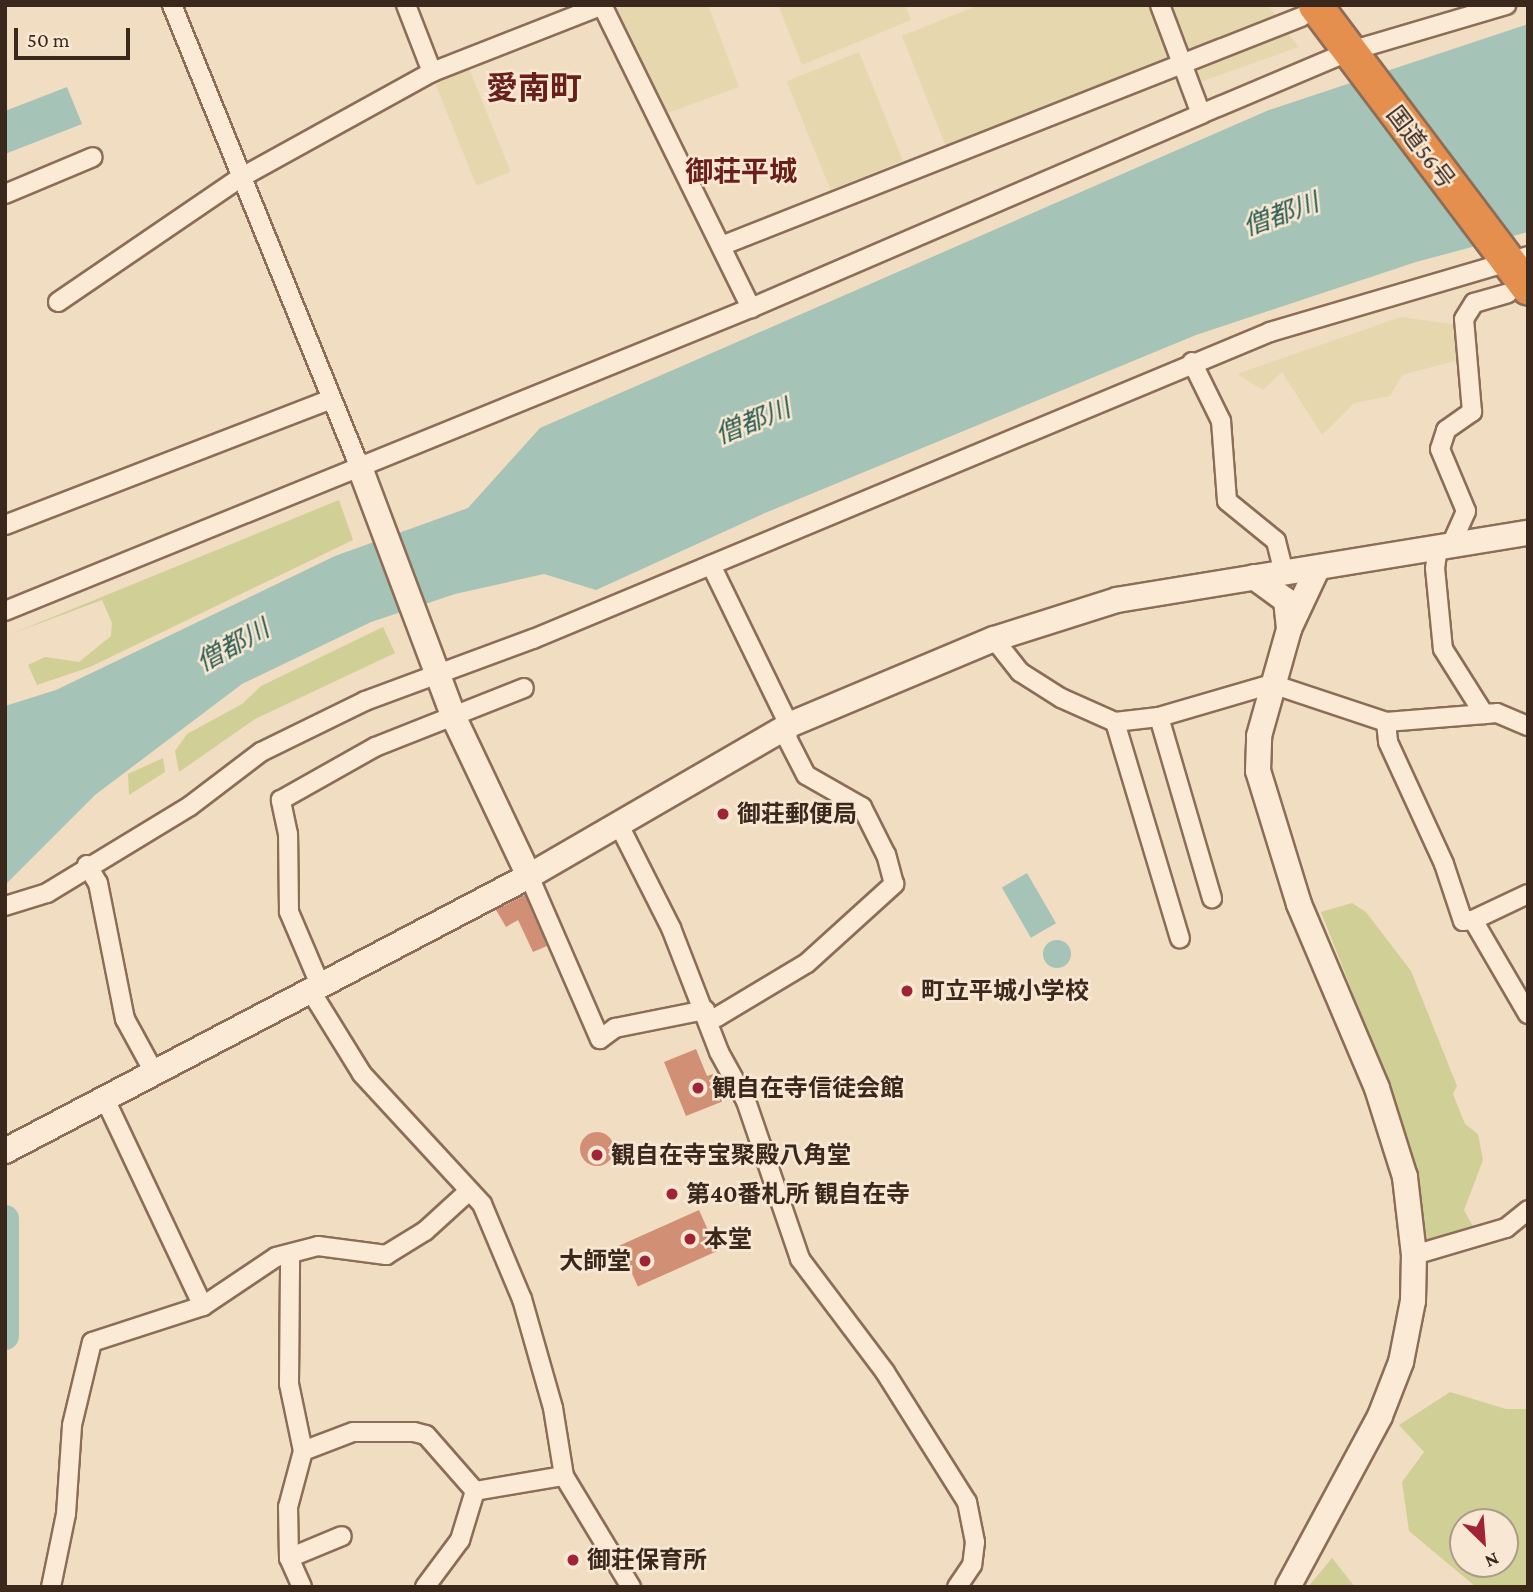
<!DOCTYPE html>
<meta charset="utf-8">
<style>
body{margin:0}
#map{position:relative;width:1533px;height:1592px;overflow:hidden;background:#f1ddc2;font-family:"Crimson Pro","Noto Sans JP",serif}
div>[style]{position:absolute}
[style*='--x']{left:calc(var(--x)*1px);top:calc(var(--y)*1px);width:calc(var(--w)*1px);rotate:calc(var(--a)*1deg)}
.farmland>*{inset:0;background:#e7d7af;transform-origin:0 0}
.green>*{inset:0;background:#d0cf95}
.water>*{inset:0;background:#a5c3b6;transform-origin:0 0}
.round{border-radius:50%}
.river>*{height:28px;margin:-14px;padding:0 14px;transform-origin:14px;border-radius:14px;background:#a5c3b6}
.building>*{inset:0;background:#d19076;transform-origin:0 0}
.roads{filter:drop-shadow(2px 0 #8c6d58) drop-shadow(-2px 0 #8c6d58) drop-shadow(0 2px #8c6d58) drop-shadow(0 -2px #8c6d58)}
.street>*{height:18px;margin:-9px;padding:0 9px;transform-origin:9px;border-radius:9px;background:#fbebd6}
.secondary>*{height:24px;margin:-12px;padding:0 12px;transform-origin:12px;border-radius:12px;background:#fbebd6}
.highway>*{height:33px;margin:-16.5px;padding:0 16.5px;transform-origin:16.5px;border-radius:16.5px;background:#e58f4e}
.dots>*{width:19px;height:19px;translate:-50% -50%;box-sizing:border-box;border:4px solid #f8e8d3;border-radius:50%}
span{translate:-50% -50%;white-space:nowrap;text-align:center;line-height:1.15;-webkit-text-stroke:5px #f8e8d3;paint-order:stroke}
.street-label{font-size:24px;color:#3b281d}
.poi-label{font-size:24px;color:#3b281d;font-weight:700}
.left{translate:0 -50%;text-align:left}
.right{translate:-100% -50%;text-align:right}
.water-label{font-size:26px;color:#2c5c52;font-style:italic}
.quarter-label{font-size:28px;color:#6a201a;font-weight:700}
.district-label{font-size:32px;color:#6a201a;font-weight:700}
.frame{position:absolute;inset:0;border:7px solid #3b281d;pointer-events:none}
.north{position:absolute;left:1449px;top:1508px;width:70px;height:70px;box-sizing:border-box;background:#f8e8d3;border:2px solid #ac9b8a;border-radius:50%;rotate:155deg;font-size:19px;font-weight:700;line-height:28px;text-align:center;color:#3b281d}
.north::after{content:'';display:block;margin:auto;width:24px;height:32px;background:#9f2435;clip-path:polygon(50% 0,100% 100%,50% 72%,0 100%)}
.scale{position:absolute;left:14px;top:28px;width:116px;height:32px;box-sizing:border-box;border:4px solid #3b281d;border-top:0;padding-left:9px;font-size:21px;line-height:24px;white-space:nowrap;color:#3b281d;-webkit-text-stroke:5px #f8e8d3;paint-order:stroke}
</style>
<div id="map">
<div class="farmland">
<div style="clip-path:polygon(627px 5px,708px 5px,739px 87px,662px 115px,613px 10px)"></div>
<div style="clip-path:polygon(778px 5px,905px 5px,911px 20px,802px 65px)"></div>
<div style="clip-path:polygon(979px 5px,1151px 5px,1171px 57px,946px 147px,902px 36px)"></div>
<div style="clip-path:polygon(1168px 5px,1268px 5px,1277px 17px,1190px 52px)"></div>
<div style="clip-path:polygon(1285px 30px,1299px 47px,1200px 82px,1194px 66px)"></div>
<div style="left:859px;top:52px;width:117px;height:78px;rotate:68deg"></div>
<div style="left:468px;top:66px;width:114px;height:37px;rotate:68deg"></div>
<div style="clip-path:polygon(1401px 317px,1460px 325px,1462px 359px,1402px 375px,1390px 396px,1354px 403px,1322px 435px,1282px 372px,1263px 390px,1237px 374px)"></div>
</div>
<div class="green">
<div style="clip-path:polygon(339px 500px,353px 540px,90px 667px,37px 685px,28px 665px,45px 657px,79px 662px,111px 636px,112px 623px,102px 600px,11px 634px)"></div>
<div style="clip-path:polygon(383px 627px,395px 653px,255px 719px,179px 772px,175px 751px,187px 734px,242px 704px,261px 686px)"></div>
<div style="clip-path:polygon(163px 758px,165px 772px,129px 795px,128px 774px)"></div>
<div style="clip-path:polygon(1352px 903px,1366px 912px,1411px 971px,1457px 1086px,1453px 1094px,1465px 1124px,1478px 1134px,1483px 1160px,1464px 1210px,1475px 1230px,1426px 1240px,1417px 1179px,1393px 1095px,1321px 912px)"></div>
<div style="clip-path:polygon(evenodd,1450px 1392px,1506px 1409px,1528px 1409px,1528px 1587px,1476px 1587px,1409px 1531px,1402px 1482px,1424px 1452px,1399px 1425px,1450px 1392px,1505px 1522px,1505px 1564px,1463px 1564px,1463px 1522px,1505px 1522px)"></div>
<div style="clip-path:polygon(1332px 1558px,1355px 1587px,1308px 1587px)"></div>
</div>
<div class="water">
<div style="clip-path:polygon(1528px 24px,1528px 232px,1416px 262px,1196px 335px,765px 513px,596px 590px,544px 574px,455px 594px,371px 622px,242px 684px,95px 795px,5px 885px,5px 706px,56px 690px,335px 556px,468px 508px,540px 428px,1269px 110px)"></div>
<div style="clip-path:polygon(67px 87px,82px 124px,5px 154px,5px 111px)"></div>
<div style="left:1027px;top:873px;width:58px;height:29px;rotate:60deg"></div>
<div class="round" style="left:1043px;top:940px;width:28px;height:28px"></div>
</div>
<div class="river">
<div style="--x:5;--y:1219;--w:117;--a:90"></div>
</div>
<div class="building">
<div style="clip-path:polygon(525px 895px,547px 946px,533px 952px,518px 920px,506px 927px,496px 910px)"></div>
<div style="clip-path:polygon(696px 1049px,707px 1076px,716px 1073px,726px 1100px,686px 1116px,664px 1062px)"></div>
<div class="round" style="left:580px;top:1132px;width:34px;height:34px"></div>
<div style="left:699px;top:1210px;width:45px;height:87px;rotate:66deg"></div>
</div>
<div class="roads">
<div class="street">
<div style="--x:172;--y:5;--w:497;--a:67.9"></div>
<div style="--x:406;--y:5;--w:72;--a:68.8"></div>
<div style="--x:602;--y:5;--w:338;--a:63.8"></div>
<div style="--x:1201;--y:114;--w:162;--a:-22.9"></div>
<div style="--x:1350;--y:51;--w:163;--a:-16.4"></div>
<div style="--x:5;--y:194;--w:95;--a:-22.8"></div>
<div style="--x:721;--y:246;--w:624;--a:-21.55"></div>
<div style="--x:58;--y:302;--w:220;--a:-34.3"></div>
<div style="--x:240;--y:178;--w:219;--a:-28.9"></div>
<div style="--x:432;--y:72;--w:184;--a:-21.4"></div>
<div style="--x:1192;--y:362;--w:66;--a:63.8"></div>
<div style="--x:1221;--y:421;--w:80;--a:85.7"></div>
<div style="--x:1227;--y:501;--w:63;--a:39.2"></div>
<div style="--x:1276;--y:541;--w:32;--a:76"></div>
<div style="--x:5;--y:525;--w:350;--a:-21.1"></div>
<div style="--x:1451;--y:545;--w:37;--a:-66"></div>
<div style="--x:1466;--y:511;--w:67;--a:-112.8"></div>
<div style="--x:1440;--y:449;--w:20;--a:-72"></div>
<div style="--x:1446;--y:430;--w:32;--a:-35"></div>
<div style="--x:1472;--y:412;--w:93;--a:-94.9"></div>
<div style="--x:1464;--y:319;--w:19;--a:-58"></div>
<div style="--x:1474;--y:303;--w:35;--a:-16"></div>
<div style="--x:1438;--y:547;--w:21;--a:98"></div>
<div style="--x:1435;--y:568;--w:81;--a:84.4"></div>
<div style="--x:1443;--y:649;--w:77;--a:57.8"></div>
<div style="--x:5;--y:611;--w:805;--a:-22.11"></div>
<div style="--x:751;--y:308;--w:490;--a:-23.3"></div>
<div style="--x:1201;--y:114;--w:116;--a:-110.6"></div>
<div style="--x:994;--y:639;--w:42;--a:51.8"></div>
<div style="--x:1020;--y:672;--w:49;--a:32.4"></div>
<div style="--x:1061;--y:698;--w:59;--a:24"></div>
<div style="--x:1115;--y:722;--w:44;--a:-6.5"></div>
<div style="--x:1159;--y:717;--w:118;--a:-16.3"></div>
<div style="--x:1272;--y:684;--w:120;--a:18.4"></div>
<div style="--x:1386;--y:722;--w:111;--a:-4.6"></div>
<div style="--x:1497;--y:713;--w:34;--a:23"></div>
<div style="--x:1159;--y:717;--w:189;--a:73.7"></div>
<div style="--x:1115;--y:722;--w:226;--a:73.3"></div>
<div style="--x:1386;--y:722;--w:20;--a:84"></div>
<div style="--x:1388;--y:742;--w:134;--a:65.3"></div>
<div style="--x:1444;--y:864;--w:60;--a:71.6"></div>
<div style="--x:1463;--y:921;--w:10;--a:-6"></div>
<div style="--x:1473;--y:920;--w:109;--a:59.7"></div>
<div style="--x:618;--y:823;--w:118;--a:63.2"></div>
<div style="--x:671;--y:928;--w:133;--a:68.8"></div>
<div style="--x:719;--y:1052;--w:56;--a:61.1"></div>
<div style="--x:746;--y:1101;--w:167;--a:71.1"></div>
<div style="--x:800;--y:1259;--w:141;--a:53"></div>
<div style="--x:885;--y:1372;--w:154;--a:57.8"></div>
<div style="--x:967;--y:1502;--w:41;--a:78.7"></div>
<div style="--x:975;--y:1542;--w:23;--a:97"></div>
<div style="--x:972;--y:1565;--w:27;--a:124"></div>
<div style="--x:87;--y:865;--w:21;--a:59"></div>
<div style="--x:98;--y:883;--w:139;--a:78.8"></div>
<div style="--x:125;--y:1019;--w:63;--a:61.4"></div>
<div style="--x:529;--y:876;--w:178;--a:66.5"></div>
<div style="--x:600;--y:1039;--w:19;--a:-36"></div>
<div style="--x:615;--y:1028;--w:92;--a:-11.3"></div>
<div style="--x:5;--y:906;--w:44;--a:-17.2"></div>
<div style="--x:47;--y:893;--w:167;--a:-31.3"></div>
<div style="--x:190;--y:806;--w:89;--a:-37.3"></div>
<div style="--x:261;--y:752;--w:116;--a:-26.1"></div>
<div style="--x:365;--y:701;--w:179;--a:-20.3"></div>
<div style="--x:533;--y:639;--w:798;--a:-22.61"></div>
<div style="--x:1270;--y:332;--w:269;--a:-16.4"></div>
<div style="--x:1473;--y:920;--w:61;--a:-25.3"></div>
<div style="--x:321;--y:987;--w:82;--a:-113.1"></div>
<div style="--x:289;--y:912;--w:78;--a:-90.7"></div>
<div style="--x:288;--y:834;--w:35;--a:-102"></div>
<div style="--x:281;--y:800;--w:108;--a:-29.4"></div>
<div style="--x:375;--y:747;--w:160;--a:-21.6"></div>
<div style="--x:312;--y:993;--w:95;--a:58.3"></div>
<div style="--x:362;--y:1074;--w:177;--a:47.3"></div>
<div style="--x:482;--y:1204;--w:103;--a:67.2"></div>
<div style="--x:522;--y:1299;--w:113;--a:74.1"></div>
<div style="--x:553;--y:1408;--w:69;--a:80.8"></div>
<div style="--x:564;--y:1476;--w:130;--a:58.9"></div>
<div style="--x:709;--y:1017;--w:8;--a:0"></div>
<div style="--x:717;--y:1017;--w:105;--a:-31"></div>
<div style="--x:807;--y:963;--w:118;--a:-42.2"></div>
<div style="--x:894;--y:884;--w:30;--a:-105"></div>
<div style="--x:886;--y:855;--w:54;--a:-116.6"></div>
<div style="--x:862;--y:807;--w:64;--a:-150.3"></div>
<div style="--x:806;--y:775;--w:42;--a:-117.2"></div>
<div style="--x:787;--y:738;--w:13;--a:-81"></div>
<div style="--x:789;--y:725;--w:178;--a:-116"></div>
<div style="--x:105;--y:1099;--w:229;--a:64.7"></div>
<div style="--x:1414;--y:1255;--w:96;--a:-16.4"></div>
<div style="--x:1506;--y:1228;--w:28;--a:-39"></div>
<div style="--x:303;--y:1451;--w:53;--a:-20.8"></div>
<div style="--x:353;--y:1432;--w:61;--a:0"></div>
<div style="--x:414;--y:1432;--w:12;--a:14"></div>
<div style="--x:426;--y:1435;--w:74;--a:48.8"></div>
<div style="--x:475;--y:1491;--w:90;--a:-9.6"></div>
<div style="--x:289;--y:1558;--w:51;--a:-91.1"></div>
<div style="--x:288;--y:1507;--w:58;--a:-75"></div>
<div style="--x:303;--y:1451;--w:68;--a:-101.8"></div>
<div style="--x:289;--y:1384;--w:126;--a:-89.5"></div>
<div style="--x:51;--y:1587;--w:75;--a:-78.4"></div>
<div style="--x:66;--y:1514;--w:89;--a:-86.1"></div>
<div style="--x:72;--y:1425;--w:85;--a:-76.5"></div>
<div style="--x:92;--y:1342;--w:117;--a:-18"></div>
<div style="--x:203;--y:1306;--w:88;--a:-33.9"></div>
<div style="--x:276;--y:1257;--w:43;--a:-14.7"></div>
<div style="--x:318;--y:1246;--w:69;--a:7.5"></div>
<div style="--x:386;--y:1255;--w:46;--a:-31.6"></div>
<div style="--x:425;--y:1231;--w:59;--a:-42.3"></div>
<div style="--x:302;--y:1587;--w:32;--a:-114"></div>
<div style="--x:289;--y:1558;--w:57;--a:-22.5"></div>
<div style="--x:425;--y:1587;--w:59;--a:-53.3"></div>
<div style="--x:460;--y:1540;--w:51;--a:-73"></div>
</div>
<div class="secondary">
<div style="--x:359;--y:465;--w:272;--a:69.4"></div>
<div style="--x:455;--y:720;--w:173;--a:64.6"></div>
<div style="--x:1254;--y:577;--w:39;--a:36"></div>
<div style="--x:1286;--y:600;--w:29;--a:84"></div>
<div style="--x:1289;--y:629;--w:68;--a:-64.9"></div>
<div style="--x:5;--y:1151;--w:592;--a:-27.69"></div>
<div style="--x:529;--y:876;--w:301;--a:-30.1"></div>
<div style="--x:789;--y:725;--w:222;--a:-22.8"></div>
<div style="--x:994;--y:639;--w:129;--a:-17.6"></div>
<div style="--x:1117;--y:600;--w:416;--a:-9.3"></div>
<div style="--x:1288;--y:1587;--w:194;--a:-61.7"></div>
<div style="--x:1380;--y:1416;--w:58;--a:-68.7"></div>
<div style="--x:1401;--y:1362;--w:62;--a:-78.9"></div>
<div style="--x:1413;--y:1301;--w:46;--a:-88.8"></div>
<div style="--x:1414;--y:1255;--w:79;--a:-96.6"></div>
<div style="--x:1405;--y:1177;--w:93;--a:-107.5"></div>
<div style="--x:1377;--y:1088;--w:200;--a:-113"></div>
<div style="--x:1299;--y:904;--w:139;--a:-107.1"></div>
<div style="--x:1258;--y:771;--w:35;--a:-88"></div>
<div style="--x:1259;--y:736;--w:111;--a:-74.3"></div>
</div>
<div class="highway">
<div style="--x:1315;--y:5;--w:354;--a:53"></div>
</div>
</div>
<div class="dots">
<div style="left:723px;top:814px;background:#9f2435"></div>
<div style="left:907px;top:991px;background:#9f2435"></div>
<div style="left:698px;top:1088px;background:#9f2435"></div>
<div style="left:597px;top:1155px;background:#9f2435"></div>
<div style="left:672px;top:1194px;background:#9f2435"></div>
<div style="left:690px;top:1239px;background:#9f2435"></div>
<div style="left:645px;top:1261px;background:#9f2435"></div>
<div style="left:573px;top:1560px;background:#9f2435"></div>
</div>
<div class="street-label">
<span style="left:1421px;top:147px;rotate:53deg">国道56号</span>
</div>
<div class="poi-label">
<span class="left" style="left:737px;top:814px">御荘郵便局</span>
<span class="left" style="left:921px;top:991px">町立平城小学校</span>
<span class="left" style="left:712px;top:1088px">観自在寺信徒会館</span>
<span class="left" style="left:611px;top:1155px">観自在寺宝聚殿八角堂</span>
<span class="left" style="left:686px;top:1194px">第40番札所 観自在寺</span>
<span class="left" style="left:704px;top:1239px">本堂</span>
<span class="right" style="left:631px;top:1261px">大師堂</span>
<span class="left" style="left:587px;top:1560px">御荘保育所</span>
</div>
<div class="water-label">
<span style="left:1281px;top:215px;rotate:-20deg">僧都川</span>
<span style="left:753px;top:422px;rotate:-22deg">僧都川</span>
<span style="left:233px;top:646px;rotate:-29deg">僧都川</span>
</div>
<div class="quarter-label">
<span style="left:741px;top:172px">御荘平城</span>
</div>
<div class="district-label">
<span style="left:534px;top:88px">愛南町</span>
</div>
<div class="frame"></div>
<div class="north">N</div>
<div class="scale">50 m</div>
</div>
